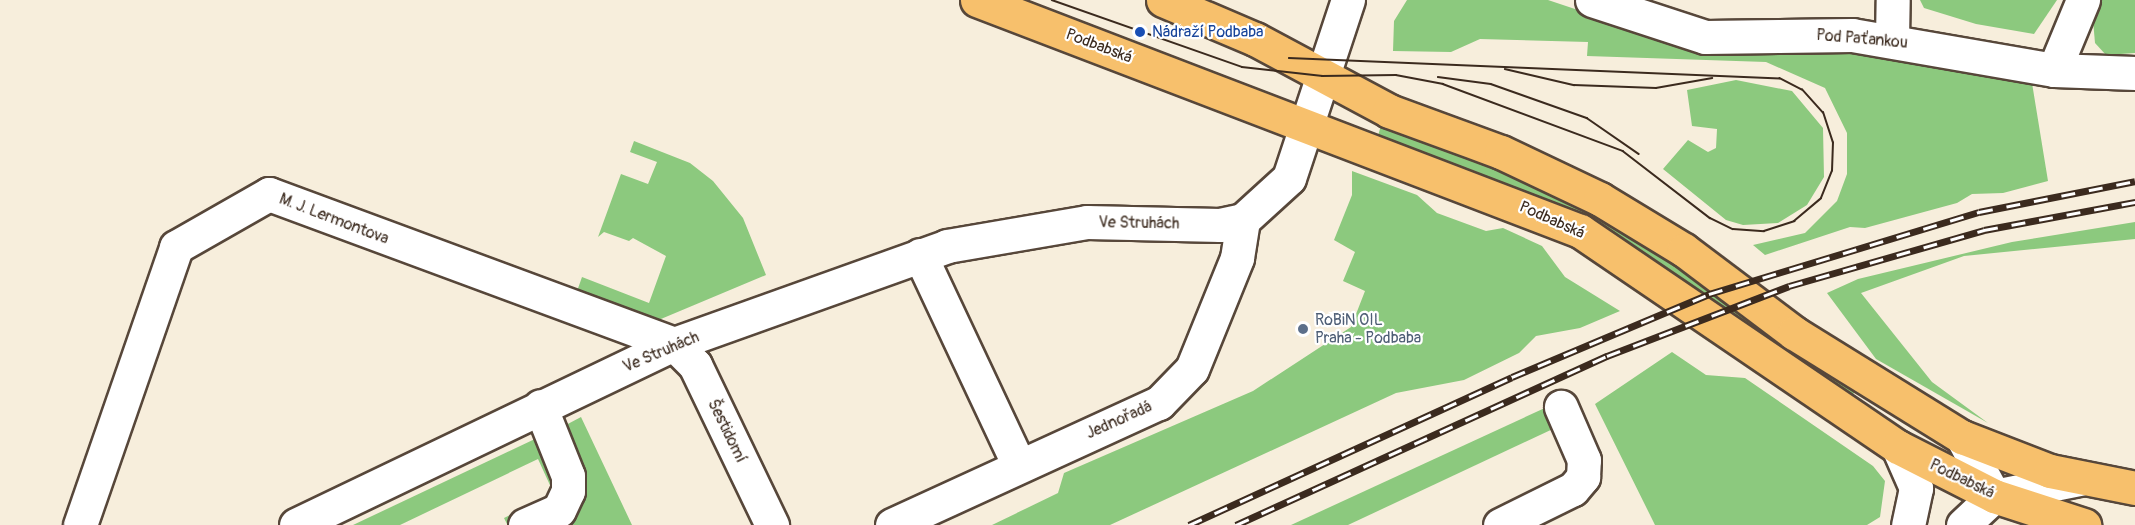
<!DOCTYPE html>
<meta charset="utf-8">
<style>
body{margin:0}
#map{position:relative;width:2135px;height:525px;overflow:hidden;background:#f7eedc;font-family:Pangolin,sans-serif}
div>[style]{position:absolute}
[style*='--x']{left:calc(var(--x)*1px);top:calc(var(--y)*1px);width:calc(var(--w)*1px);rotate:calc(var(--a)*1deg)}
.green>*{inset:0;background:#8cc97e}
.roads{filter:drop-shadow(2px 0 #57473a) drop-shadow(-2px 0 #57473a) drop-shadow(0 2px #57473a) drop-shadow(0 -2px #57473a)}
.minor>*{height:33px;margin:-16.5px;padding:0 16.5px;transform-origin:16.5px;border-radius:16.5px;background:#fff}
.major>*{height:33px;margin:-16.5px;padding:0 16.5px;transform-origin:16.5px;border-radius:16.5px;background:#f7c06c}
.tram>*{height:1.5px;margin:-0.75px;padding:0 0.75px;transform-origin:0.75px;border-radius:0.75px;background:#3b2a1e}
.rail>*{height:7px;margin-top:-3.5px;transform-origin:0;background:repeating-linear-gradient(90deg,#fff 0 14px,#3b2a1e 0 28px);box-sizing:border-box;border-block:2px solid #3b2a1e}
.dots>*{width:16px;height:16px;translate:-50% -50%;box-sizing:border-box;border:3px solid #fff;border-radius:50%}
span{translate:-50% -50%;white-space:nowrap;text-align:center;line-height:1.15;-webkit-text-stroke:4.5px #fff;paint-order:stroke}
.transit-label{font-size:16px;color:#164399}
.left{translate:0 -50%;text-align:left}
.street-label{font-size:16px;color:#3b2a1e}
.service-label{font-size:16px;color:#4e5e75}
</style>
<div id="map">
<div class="green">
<div style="clip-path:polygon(1407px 0,1548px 0,1701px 51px,1897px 53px,2032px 83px,2048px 181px,2003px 193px,1972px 194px,1957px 203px,1865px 228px,1850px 227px,1765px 255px,1753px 245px,1805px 233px,1837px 201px,1847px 174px,1847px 133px,1825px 88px,1766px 62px,1587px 56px,1588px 42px,1480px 39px,1451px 52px,1393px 51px,1394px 21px)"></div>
<div style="clip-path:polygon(1920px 0,2057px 0,2034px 34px,1976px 24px,1924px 8px)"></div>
<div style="clip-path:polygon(2102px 0,2135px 0,2135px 53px,2106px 55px,2095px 43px,2093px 20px)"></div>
<div style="clip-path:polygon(1736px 80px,1792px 91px,1823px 128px,1824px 177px,1807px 205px,1778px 223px,1743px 225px,1726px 220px,1663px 169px,1688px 140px,1708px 152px,1716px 148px,1717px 129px,1692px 126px,1687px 90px)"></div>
<div style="clip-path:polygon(1381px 125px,1517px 176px,1628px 234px,1855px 391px,1851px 398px,1611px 233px,1378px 136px)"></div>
<div style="clip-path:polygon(634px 141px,690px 163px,713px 181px,743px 218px,766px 275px,649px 324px,575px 297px,582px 277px,649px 303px,666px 256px,633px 238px,629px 241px,604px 232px,598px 237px,621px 174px,648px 184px,657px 162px,630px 152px)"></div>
<div style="clip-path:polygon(1352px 171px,1417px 195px,1437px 213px,1486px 231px,1503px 228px,1542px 246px,1565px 277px,1620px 311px,1580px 328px,1536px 336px,1519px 353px,1464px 380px,1396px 393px,1110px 525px,992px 525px,1058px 493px,1064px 473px,1253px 391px,1351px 327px,1365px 291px,1343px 281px,1355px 252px,1334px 240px,1352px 195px)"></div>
<div style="clip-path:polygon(2135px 222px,2135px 239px,1964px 256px,1861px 293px,1932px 382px,1988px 423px,1876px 359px,1827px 293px,1858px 279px,2012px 242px)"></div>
<div style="clip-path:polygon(1672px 352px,1706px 375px,1745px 378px,1873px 466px,1885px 481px,1880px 517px,1867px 525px,1655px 525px,1595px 404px)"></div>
<div style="clip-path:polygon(1547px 407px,1555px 428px,1348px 525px,1291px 525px)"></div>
<div style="clip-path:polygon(581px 417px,632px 525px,546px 525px,583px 474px,564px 426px)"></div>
<div style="clip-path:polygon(537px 438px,559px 499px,507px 524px,504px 518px,554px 494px,538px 459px,400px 525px,353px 525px)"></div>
</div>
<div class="roads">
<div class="minor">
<div style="--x:1592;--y:0;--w:119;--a:18.1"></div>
<div style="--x:1705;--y:37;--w:147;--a:-0.8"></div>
<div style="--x:1852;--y:35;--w:205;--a:9.8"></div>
<div style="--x:2054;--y:70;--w:81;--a:2.1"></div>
<div style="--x:1892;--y:39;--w:39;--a:-89"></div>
<div style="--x:2054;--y:70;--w:76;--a:-67.5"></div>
<div style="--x:920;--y:255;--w:232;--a:64.8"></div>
<div style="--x:1962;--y:437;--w:67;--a:61.5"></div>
<div style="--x:1898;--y:447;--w:45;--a:66.3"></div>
<div style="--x:1916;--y:488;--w:38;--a:102"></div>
<div style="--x:80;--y:525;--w:294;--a:-70.9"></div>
<div style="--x:176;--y:247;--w:107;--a:-29.7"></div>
<div style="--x:269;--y:194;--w:432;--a:20.3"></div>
<div style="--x:674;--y:344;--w:30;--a:45"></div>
<div style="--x:695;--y:365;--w:178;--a:64.3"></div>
<div style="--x:296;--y:525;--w:419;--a:-25.6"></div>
<div style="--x:674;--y:344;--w:290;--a:-19.7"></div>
<div style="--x:947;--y:246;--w:142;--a:-9.7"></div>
<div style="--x:1087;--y:222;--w:133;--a:1.3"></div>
<div style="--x:1220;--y:225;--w:24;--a:-12"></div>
<div style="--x:1243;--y:220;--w:62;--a:-42.4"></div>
<div style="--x:1289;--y:178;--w:188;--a:-71.7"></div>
<div style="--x:525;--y:525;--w:37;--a:-24"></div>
<div style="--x:559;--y:510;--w:21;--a:-65"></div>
<div style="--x:568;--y:491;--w:15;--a:-90"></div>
<div style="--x:568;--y:476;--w:75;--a:-111.8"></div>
<div style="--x:892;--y:525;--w:294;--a:-24.6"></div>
<div style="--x:1159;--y:403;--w:47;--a:-45.9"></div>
<div style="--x:1192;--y:369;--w:120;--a:-67.9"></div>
<div style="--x:1237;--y:258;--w:38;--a:-81"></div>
<div style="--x:1500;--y:525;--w:81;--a:-26.3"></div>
<div style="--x:1573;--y:489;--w:16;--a:-50"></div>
<div style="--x:1583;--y:477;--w:17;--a:-87"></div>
<div style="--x:1584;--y:460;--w:58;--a:-113.5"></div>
<div style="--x:1963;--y:525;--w:42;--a:-43.1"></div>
<div style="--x:1994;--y:496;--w:88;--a:-11.2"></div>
</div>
<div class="major">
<div style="--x:977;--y:0;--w:646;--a:20.96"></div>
<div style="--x:1580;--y:231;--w:384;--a:34.2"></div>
<div style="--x:1898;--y:447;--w:108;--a:27"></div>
<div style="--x:1994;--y:496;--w:95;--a:17.9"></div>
<div style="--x:1163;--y:0;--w:100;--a:23"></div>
<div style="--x:1255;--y:39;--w:152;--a:28.2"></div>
<div style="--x:1389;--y:111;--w:119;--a:20.1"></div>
<div style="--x:1501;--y:152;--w:110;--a:25.4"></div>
<div style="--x:1600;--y:199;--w:98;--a:31.3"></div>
<div style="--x:1684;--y:250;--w:138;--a:37"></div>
<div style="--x:1794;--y:333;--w:198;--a:31.8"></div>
<div style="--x:1962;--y:437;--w:94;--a:21.1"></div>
<div style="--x:2050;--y:471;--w:87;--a:11.3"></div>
</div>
</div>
<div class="tram">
<div style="--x:1052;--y:0;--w:201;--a:19.4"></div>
<div style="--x:1242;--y:67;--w:81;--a:6.4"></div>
<div style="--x:1322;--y:76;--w:74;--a:-0.8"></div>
<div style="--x:1396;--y:75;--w:48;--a:10.8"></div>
<div style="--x:1443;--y:84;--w:192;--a:20.4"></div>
<div style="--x:1623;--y:151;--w:110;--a:37.6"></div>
<div style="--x:1710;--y:218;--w:25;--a:26"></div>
<div style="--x:1733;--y:229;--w:31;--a:4"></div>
<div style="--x:1764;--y:231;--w:32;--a:-18"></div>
<div style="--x:1794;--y:221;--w:35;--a:-40"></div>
<div style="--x:1821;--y:198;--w:29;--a:-68"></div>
<div style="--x:1832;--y:171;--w:28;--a:-88"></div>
<div style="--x:1833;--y:143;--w:32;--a:-108"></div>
<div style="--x:1823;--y:113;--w:31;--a:-132"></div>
<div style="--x:1802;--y:90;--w:25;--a:-153"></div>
<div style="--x:1780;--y:79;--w:491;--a:-177.6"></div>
<div style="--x:1505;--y:69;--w:71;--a:13.1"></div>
<div style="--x:1574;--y:85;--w:82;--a:2.1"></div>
<div style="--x:1656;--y:88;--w:57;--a:-10.1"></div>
<div style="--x:1438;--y:77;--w:53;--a:7.5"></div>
<div style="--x:1491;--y:84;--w:102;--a:19.5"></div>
<div style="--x:1587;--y:118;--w:63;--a:34.7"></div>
</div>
<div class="rail">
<div style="--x:1189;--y:525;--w:355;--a:-24.6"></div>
<div style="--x:1512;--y:377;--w:214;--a:-22.8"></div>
<div style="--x:1709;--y:294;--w:282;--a:-16.9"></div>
<div style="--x:1979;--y:212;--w:159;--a:-11.2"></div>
<div style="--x:1236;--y:525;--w:408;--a:-24.5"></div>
<div style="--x:1607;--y:356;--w:195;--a:-21"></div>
<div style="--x:1789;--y:286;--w:203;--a:-16"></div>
<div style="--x:1984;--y:230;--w:154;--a:-10.5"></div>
</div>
<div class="dots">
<div style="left:1140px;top:32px;background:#1a4fb4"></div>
<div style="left:1303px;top:329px;background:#5c6f8a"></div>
</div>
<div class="transit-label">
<span class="left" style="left:1152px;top:32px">Nádraží Podbaba</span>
</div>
<div class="street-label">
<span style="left:1862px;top:39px;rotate:5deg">Pod Paťankou</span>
<span style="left:1099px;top:46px;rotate:21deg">Podbabská</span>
<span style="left:334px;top:219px;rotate:21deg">M. J. Lermontova</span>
<span style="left:1552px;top:220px;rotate:24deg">Podbabská</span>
<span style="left:1139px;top:223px;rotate:1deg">Ve Struhách</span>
<span style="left:661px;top:352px;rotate:-23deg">Ve Struhách</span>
<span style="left:1119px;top:420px;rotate:-24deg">Jednořadá</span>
<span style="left:727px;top:431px;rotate:64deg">Šestidomí</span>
<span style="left:1962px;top:479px;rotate:26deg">Podbabská</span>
</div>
<div class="service-label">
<span class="left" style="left:1315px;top:329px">RoBiN OIL<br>Praha - Podbaba</span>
</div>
</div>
